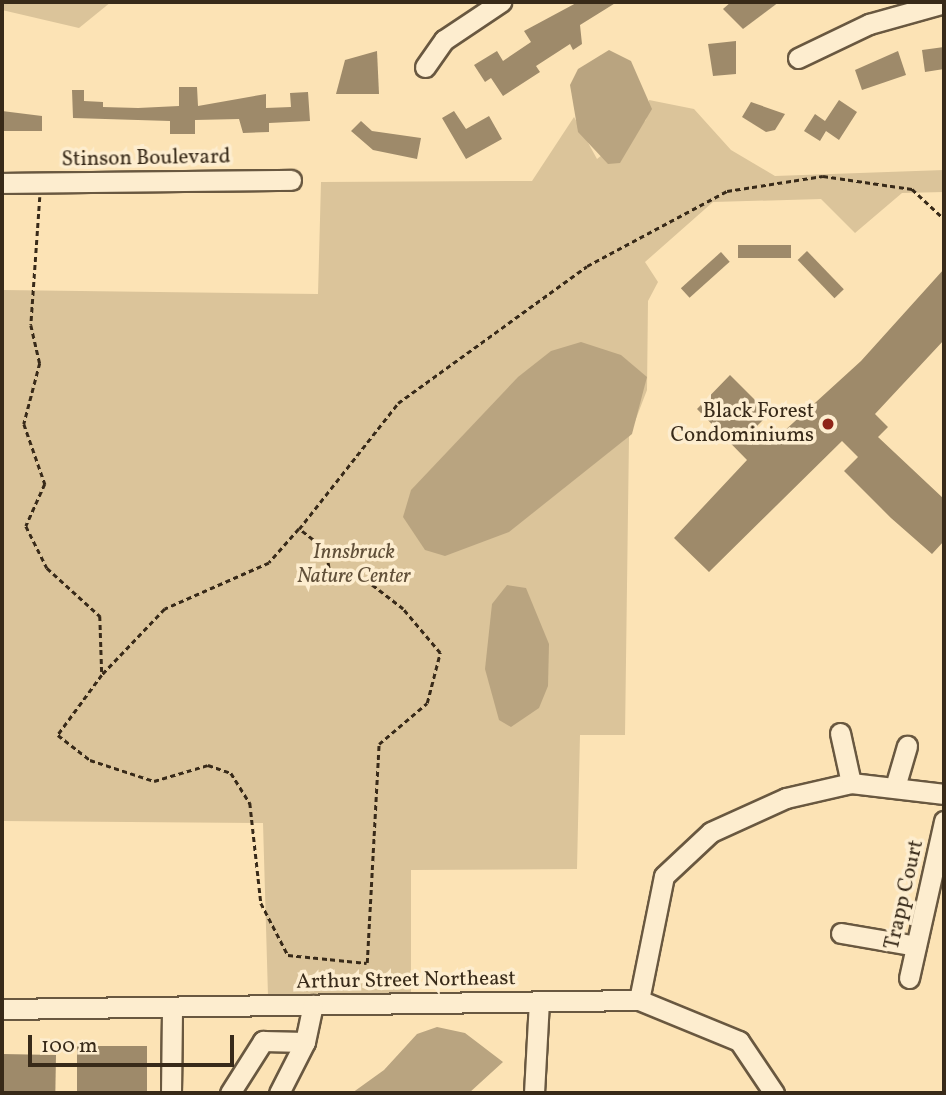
<!DOCTYPE html>
<style>
body{margin:0}
#map{position:relative;width:946px;height:1095px;overflow:hidden;background:#fce3b5;font-family:Vollkorn,serif}
div>[style]{position:absolute}
[style*='--x']{left:calc(var(--x)*1px);top:calc(var(--y)*1px);width:calc(var(--w)*1px);rotate:calc(var(--a)*1deg)}
.green>*{inset:0;background:#dbc49a}
.water>*{inset:0;background:#b9a480}
.building>*{inset:0;background:#9e8a6a;transform-origin:0 0}
.path>*{height:2.5px;margin-top:-1.25px;transform-origin:0;background:repeating-linear-gradient(90deg,#382a19 0 5px,transparent 0 8.5px)}
.roads{filter:drop-shadow(2px 0 #695840) drop-shadow(-2px 0 #695840) drop-shadow(0 2px #695840) drop-shadow(0 -2px #695840)}
.minor>*{height:19px;margin:-9.5px;padding:0 9.5px;transform-origin:9.5px;border-radius:9.5px;background:#fdedcf}
.dots>*{width:19px;height:19px;translate:-50% -50%;box-sizing:border-box;border:4px solid #fdedcf;border-radius:50%}
span{translate:-50% -50%;white-space:nowrap;text-align:center;line-height:1.15;-webkit-text-stroke:7px #fdedcf;paint-order:stroke}
.street-label{font-size:21px;color:#382a19}
.poi-label{font-size:21px;color:#382a19}
.right{translate:-100% -50%;text-align:right}
.park-label{font-size:21px;color:#615039;font-style:italic}
.frame{position:absolute;inset:0;border:4px solid #382a19;pointer-events:none}
.scale{position:absolute;left:28px;top:1035px;width:206px;height:32px;box-sizing:border-box;border:4px solid #382a19;border-top:0;padding-left:9px;font-size:21px;line-height:24px;white-space:nowrap;color:#382a19;-webkit-text-stroke:5px #fdedcf;paint-order:stroke}
</style>
<div id="map">
<div class="green">
<div style="clip-path:polygon(2px 2px,111px 2px,79px 28px,2px 10px)"></div>
<div style="clip-path:polygon(649px 100px,694px 109px,731px 150px,775px 176px,944px 170px,944px 192px,902px 193px,855px 233px,821px 199px,713px 202px,645px 262px,658px 282px,648px 301px,647px 390px,629px 437px,625px 735px,580px 735px,577px 869px,411px 870px,411px 993px,268px 996px,263px 823px,2px 821px,2px 290px,318px 294px,321px 182px,532px 181px,574px 117px,597px 159px,646px 120px)"></div>
</div>
<div class="water">
<div style="clip-path:polygon(609px 50px,631px 61px,652px 109px,620px 163px,608px 164px,578px 132px,570px 85px,578px 69px)"></div>
<div style="clip-path:polygon(581px 342px,621px 355px,647px 377px,632px 434px,509px 532px,445px 556px,425px 550px,403px 517px,411px 490px,518px 377px,551px 351px)"></div>
<div style="clip-path:polygon(507px 585px,526px 588px,549px 644px,548px 686px,539px 708px,511px 727px,499px 720px,485px 669px,492px 604px)"></div>
<div style="clip-path:polygon(437px 1027px,465px 1033px,503px 1062px,469px 1093px,352px 1093px,384px 1070px,417px 1034px)"></div>
</div>
<div class="building">
<div style="clip-path:polygon(578px 2px,617px 2px,580px 25px,582px 44px,573px 50px,570px 44px,536px 66px,540px 72px,503px 96px,491px 78px,485px 82px,474px 65px,497px 51px,503px 61px,531px 42px,524px 31px)"></div>
<div style="clip-path:polygon(731px 2px,779px 2px,743px 29px,723px 9px)"></div>
<div style="clip-path:polygon(736px 41px,736px 74px,713px 76px,708px 44px)"></div>
<div style="clip-path:polygon(944px 47px,944px 69px,925px 72px,922px 50px)"></div>
<div style="clip-path:polygon(377px 51px,379px 94px,336px 94px,345px 60px)"></div>
<div style="clip-path:polygon(898px 51px,906px 75px,862px 90px,855px 70px)"></div>
<div style="clip-path:polygon(179px 87px,197px 87px,198px 106px,266px 94px,266px 108px,291px 107px,290px 93px,308px 92px,310px 121px,269px 123px,269px 132px,243px 133px,239px 119px,195px 120px,195px 134px,170px 134px,170px 121px,73px 118px,72px 90px,84px 90px,84px 101px,103px 102px,103px 107px,138px 108px,179px 106px)"></div>
<div style="clip-path:polygon(839px 100px,857px 112px,839px 140px,826px 131px,820px 141px,804px 131px,815px 114px,825px 121px)"></div>
<div style="clip-path:polygon(751px 102px,785px 114px,775px 130px,766px 132px,742px 117px)"></div>
<div style="clip-path:polygon(2px 111px,42px 116px,42px 131px,2px 131px)"></div>
<div style="clip-path:polygon(454px 111px,466px 129px,489px 116px,502px 139px,466px 159px,442px 118px)"></div>
<div style="clip-path:polygon(361px 121px,372px 131px,421px 138px,417px 159px,373px 150px,351px 131px)"></div>
<div style="left:738px;top:245px;width:53px;height:13px"></div>
<div style="left:807px;top:251px;width:53px;height:13px;rotate:46deg"></div>
<div style="left:721px;top:252px;width:13px;height:54px;rotate:48deg"></div>
<div style="clip-path:polygon(944px 269px,944px 340px,875px 414px,888px 427px,878px 437px,944px 499px,944px 541px,932px 554px,891px 518px,844px 471px,858px 457px,842px 441px,709px 572px,674px 538px,747px 460px,697px 409px,730px 375px,769px 414px,756px 427px,771px 443px,861px 361px)"></div>
<div style="left:77px;top:1046px;width:70px;height:47px"></div>
<div style="left:2px;top:1054px;width:54px;height:39px;rotate:1deg"></div>
</div>
<div class="path">
<div style="--x:40;--y:197;--w:128;--a:94"></div>
<div style="--x:31;--y:325;--w:39;--a:77"></div>
<div style="--x:40;--y:363;--w:63;--a:104.7"></div>
<div style="--x:24;--y:424;--w:64;--a:70.7"></div>
<div style="--x:45;--y:484;--w:46;--a:114.3"></div>
<div style="--x:26;--y:526;--w:47;--a:63.4"></div>
<div style="--x:47;--y:568;--w:72;--a:42.2"></div>
<div style="--x:100;--y:616;--w:59;--a:88.1"></div>
<div style="--x:299;--y:529;--w:45;--a:131.4"></div>
<div style="--x:269;--y:563;--w:114;--a:156.1"></div>
<div style="--x:165;--y:609;--w:91;--a:133.7"></div>
<div style="--x:102;--y:675;--w:74;--a:126.3"></div>
<div style="--x:58;--y:735;--w:41;--a:38"></div>
<div style="--x:90;--y:760;--w:67;--a:18.2"></div>
<div style="--x:154;--y:781;--w:56;--a:-16.5"></div>
<div style="--x:208;--y:765;--w:24;--a:19"></div>
<div style="--x:231;--y:773;--w:36;--a:58"></div>
<div style="--x:250;--y:803;--w:101;--a:83.7"></div>
<div style="--x:261;--y:903;--w:59;--a:62.6"></div>
<div style="--x:288;--y:955;--w:79;--a:5.8"></div>
<div style="--x:367;--y:963;--w:219;--a:-86.9"></div>
<div style="--x:379;--y:744;--w:63;--a:-40.5"></div>
<div style="--x:427;--y:703;--w:52;--a:-75.4"></div>
<div style="--x:440;--y:653;--w:57;--a:-130.1"></div>
<div style="--x:403;--y:609;--w:56;--a:-142.3"></div>
<div style="--x:359;--y:575;--w:29;--a:178"></div>
<div style="--x:330;--y:576;--w:26;--a:-99"></div>
<div style="--x:326;--y:550;--w:34;--a:-142"></div>
<div style="--x:299;--y:529;--w:160;--a:-51.8"></div>
<div style="--x:398;--y:403;--w:233;--a:-35.9"></div>
<div style="--x:587;--y:266;--w:159;--a:-28.2"></div>
<div style="--x:727;--y:191;--w:97;--a:-8.9"></div>
<div style="--x:823;--y:176;--w:90;--a:8.3"></div>
<div style="--x:912;--y:189;--w:40;--a:43"></div>
</div>
<div class="roads">
<div class="minor">
<div style="--x:798;--y:58;--w:79;--a:-25.6"></div>
<div style="--x:869;--y:24;--w:78;--a:-15.6"></div>
<div style="--x:425;--y:67;--w:33;--a:-55"></div>
<div style="--x:444;--y:40;--w:69;--a:-33.7"></div>
<div style="--x:2;--y:183;--w:289;--a:-0.6"></div>
<div style="--x:840;--y:733;--w:51;--a:77.6"></div>
<div style="--x:895;--y:787;--w:43;--a:-73.7"></div>
<div style="--x:841;--y:933;--w:76;--a:9.8"></div>
<div style="--x:909;--y:978;--w:161;--a:-77.4"></div>
<div style="--x:639;--y:1000;--w:126;--a:-78.6"></div>
<div style="--x:664;--y:876;--w:64;--a:-43.1"></div>
<div style="--x:711;--y:832;--w:82;--a:-24.4"></div>
<div style="--x:786;--y:798;--w:67;--a:-13"></div>
<div style="--x:851;--y:783;--w:94;--a:6.7"></div>
<div style="--x:2;--y:1009;--w:637;--a:-0.81"></div>
<div style="--x:639;--y:1000;--w:108;--a:22.3"></div>
<div style="--x:739;--y:1041;--w:63;--a:56.1"></div>
<div style="--x:171;--y:1093;--w:84;--a:-89.3"></div>
<div style="--x:230;--y:1093;--w:62;--a:-57.6"></div>
<div style="--x:263;--y:1041;--w:42;--a:1.4"></div>
<div style="--x:279;--y:1093;--w:57;--a:-63"></div>
<div style="--x:305;--y:1042;--w:38;--a:-78"></div>
<div style="--x:534;--y:1093;--w:91;--a:-86.9"></div>
</div>
</div>
<div class="dots">
<div style="left:828px;top:424px;background:#8f2418"></div>
</div>
<div class="street-label">
<span style="left:146px;top:159px;rotate:-1deg">Stinson Boulevard</span>
<span style="left:905px;top:895px;rotate:-77deg">Trapp Court</span>
<span style="left:406px;top:981px;rotate:-1deg">Arthur Street Northeast</span>
</div>
<div class="poi-label">
<span class="right" style="left:814px;top:424px">Black Forest<br>Condominiums</span>
</div>
<div class="park-label">
<span style="left:354px;top:565px">Innsbruck<br>Nature Center</span>
</div>
<div class="frame"></div>
<div class="scale">100 m</div>
</div>
